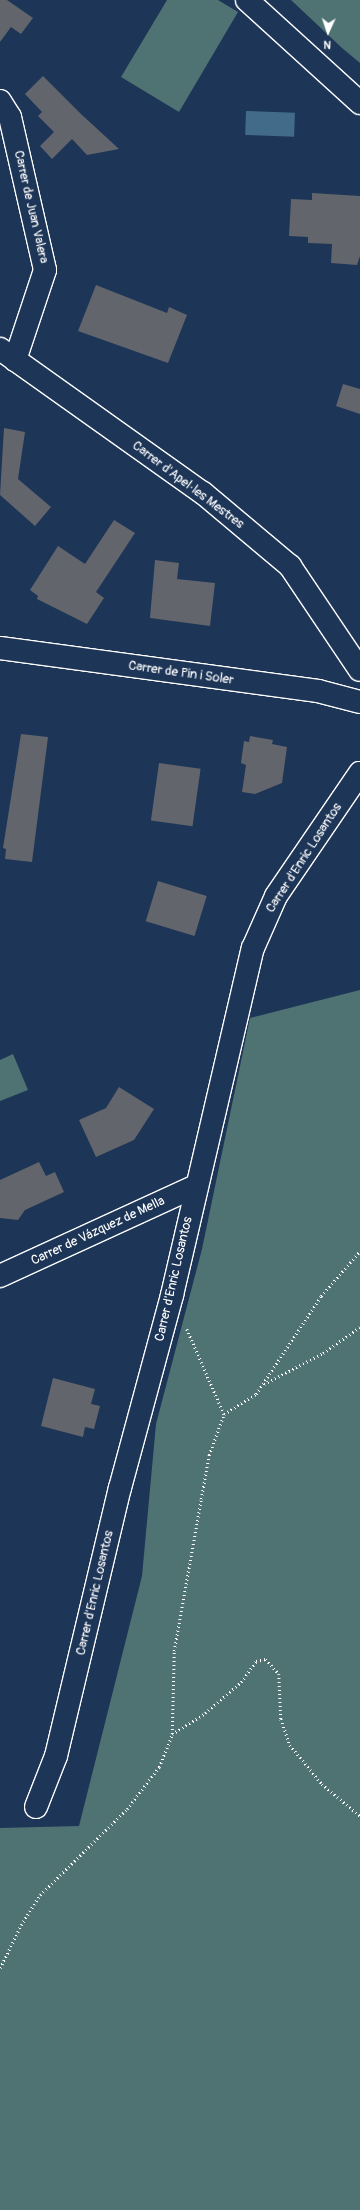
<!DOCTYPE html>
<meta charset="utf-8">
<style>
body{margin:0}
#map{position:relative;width:360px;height:2210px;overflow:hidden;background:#1d3557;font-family:Pangolin,sans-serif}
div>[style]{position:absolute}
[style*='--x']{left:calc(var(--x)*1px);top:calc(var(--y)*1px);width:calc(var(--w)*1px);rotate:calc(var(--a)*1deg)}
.green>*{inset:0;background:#4f7272}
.water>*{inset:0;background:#416b89;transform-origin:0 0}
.building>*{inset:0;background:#62656c;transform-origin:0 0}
.path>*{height:2.5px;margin-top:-1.25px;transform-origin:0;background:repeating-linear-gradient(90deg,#fff 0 1px,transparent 0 4px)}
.roads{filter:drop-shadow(1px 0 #fff) drop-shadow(-1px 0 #fff) drop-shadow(0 1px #fff) drop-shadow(0 -1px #fff)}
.street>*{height:22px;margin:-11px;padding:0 11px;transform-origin:11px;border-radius:11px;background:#1d3557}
span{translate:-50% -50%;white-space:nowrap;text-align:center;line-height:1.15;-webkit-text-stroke:3px #1d3557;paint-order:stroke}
.street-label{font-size:13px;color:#fff}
.north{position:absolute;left:308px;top:12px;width:40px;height:40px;-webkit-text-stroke:3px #1d3557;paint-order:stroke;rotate:183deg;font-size:11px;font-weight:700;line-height:16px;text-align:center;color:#fff}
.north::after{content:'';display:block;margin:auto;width:14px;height:18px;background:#fff;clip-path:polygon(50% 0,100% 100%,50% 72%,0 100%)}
</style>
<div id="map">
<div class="green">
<div style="clip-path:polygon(167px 0,218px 0,238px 12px,179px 112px,121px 77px)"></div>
<div style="clip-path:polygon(291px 0,360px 0,360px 63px,342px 48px)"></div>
<div style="clip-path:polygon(360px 990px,360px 2210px,0 2210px,0 1828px,79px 1826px,142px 1576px,156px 1424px,202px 1249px,250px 1018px)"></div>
<div style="clip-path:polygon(13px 1054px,28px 1090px,0 1101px,0 1060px)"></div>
</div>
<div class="water">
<div style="left:246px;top:111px;width:49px;height:24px;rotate:2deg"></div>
</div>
<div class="building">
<div style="clip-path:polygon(0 0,7px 0,33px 18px,21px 34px,11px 27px,0 42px)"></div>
<div style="clip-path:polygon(43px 76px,81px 114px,119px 149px,87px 155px,72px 139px,52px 159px,40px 146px,54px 132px,38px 116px,42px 112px,25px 94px)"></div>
<div style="clip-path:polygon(312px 193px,360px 196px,360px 256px,357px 265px,331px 263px,332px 244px,308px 243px,308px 237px,289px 236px,291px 199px,312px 200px)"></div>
<div style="clip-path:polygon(96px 285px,167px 313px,169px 307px,187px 315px,168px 363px,78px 331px)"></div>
<div style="clip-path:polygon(343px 384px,360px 389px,360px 414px,336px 406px)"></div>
<div style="clip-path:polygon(4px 428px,25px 432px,18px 479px,51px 507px,35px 526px,0 495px)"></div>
<div style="clip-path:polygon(114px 520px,135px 533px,96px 592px,104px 598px,87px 624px,37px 599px,38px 596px,30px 590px,58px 546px,85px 564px)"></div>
<div style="clip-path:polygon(155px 560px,179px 563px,177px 579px,215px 583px,210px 626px,150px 618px)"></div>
<div style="clip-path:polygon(21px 734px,48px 737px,32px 862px,5px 859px,6px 849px,3px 848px)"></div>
<div style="clip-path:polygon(250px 736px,273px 740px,272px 744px,287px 747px,282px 783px,255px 794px,242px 792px,246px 765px,241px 763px,244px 741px,249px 742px)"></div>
<div style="left:159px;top:763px;width:42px;height:58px;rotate:8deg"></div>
<div style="left:158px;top:881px;width:51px;height:42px;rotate:17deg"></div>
<div style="clip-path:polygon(119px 1087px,154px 1109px,134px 1140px,96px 1157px,79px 1120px,106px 1108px)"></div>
<div style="clip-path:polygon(39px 1162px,46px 1176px,55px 1172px,64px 1192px,25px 1210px,18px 1220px,0 1218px,0 1180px)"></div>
<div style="clip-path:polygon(53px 1378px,95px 1389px,91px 1404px,100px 1406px,94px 1429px,85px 1427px,83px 1437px,41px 1426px)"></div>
</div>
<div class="path">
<div style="--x:187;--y:1329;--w:93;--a:66.5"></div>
<div style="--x:264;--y:1384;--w:67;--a:-27.7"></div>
<div style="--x:323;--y:1353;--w:45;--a:-35.1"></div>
<div style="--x:172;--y:1734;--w:39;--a:-32"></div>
<div style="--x:205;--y:1713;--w:48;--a:-40.7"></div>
<div style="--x:241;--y:1682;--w:26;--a:-54"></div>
<div style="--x:256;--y:1661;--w:10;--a:-11"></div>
<div style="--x:266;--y:1659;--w:20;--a:49"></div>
<div style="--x:279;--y:1674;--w:45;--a:87.5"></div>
<div style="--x:281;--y:1719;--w:28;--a:71"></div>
<div style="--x:290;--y:1745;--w:50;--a:50.6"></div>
<div style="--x:322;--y:1784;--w:50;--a:40.1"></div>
<div style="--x:0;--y:1968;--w:48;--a:-64"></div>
<div style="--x:21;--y:1925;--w:36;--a:-58"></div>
<div style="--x:40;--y:1895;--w:122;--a:-44.7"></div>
<div style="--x:127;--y:1809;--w:53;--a:-52.7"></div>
<div style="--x:159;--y:1767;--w:35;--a:-68"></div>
<div style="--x:172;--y:1734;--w:83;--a:-88.6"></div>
<div style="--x:174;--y:1651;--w:154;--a:-79.9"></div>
<div style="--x:201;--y:1499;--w:45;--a:-79.7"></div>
<div style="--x:209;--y:1455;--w:44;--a:-69.9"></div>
<div style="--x:224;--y:1414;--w:38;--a:-32"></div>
<div style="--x:256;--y:1394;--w:118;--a:-56.4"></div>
<div style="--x:321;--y:1296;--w:60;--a:-49.1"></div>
</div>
<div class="roads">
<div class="street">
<div style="--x:247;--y:0;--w:153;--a:42.3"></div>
<div style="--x:0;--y:101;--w:19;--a:58"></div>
<div style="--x:10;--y:117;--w:157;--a:77.1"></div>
<div style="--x:45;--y:270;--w:95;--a:108.4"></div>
<div style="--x:0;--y:349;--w:249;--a:35.4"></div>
<div style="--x:203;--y:493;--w:114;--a:40"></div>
<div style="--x:290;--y:566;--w:125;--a:56.1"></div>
<div style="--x:0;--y:648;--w:321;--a:7.7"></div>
<div style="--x:318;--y:691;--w:43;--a:14.7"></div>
<div style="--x:0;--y:1276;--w:216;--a:-24.7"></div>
<div style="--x:36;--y:1807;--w:55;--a:-68.6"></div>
<div style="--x:56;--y:1756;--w:276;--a:-76.6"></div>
<div style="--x:120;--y:1488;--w:200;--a:-74.9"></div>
<div style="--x:172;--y:1295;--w:356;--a:-76.9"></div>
<div style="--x:253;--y:948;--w:57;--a:-66.1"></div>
<div style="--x:276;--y:896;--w:149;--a:-55.7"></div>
</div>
</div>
<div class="street-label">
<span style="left:31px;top:207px;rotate:77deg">Carrer de Juan Valera</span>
<span style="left:188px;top:485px;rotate:37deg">Carrer d'Apel·les Mestres</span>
<span style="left:181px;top:673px;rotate:8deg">Carrer de Pin i Soler</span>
<span style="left:304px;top:858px;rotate:-57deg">Carrer d'Enric Losantos</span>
<span style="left:98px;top:1231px;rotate:-25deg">Carrer de Vázquez de Mella</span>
<span style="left:174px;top:1279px;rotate:-77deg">Carrer d'Enric Losantos</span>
<span style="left:95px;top:1593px;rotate:-77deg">Carrer d'Enric Losantos</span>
</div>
<div class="north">N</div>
</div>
